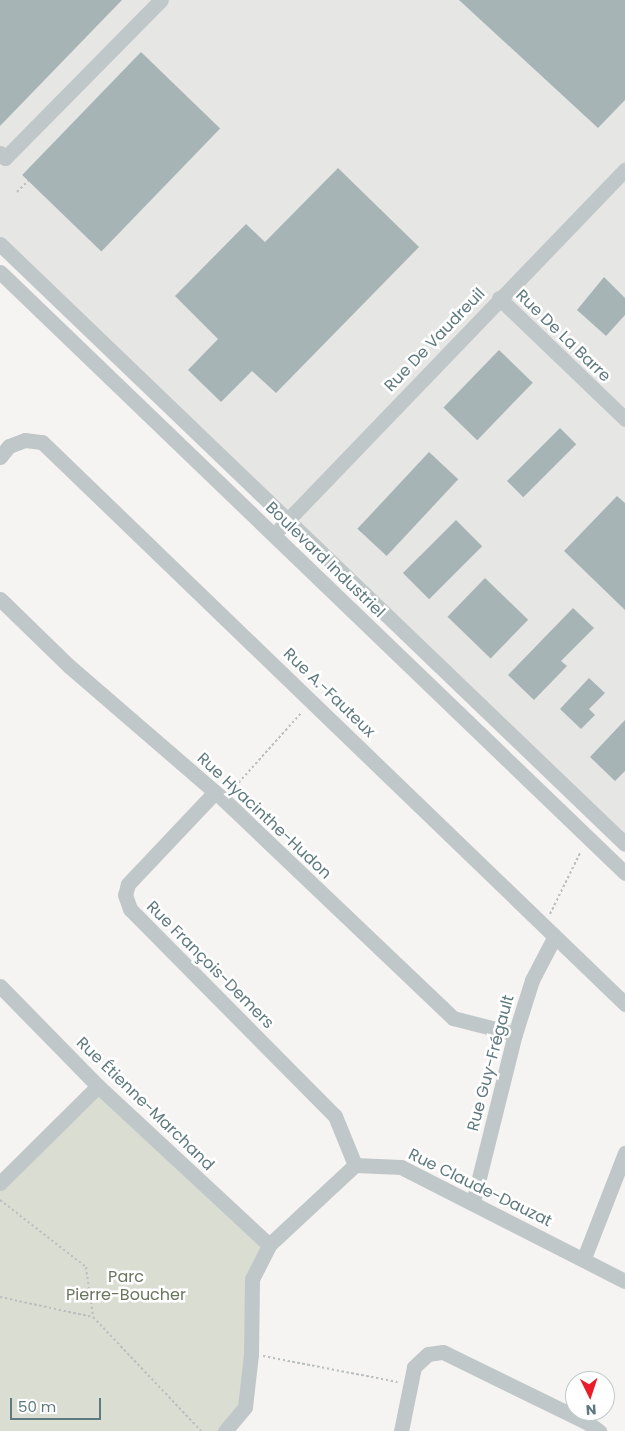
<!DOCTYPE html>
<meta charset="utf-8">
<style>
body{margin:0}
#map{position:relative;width:625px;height:1431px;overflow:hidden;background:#f6f4f2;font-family:Poppins,sans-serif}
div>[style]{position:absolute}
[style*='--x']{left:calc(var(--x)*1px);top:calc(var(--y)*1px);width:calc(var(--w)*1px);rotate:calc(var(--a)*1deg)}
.built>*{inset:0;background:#e6e6e5}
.green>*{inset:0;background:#daddd2}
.building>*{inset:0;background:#a7b4b5;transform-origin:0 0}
.path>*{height:2px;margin-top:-1px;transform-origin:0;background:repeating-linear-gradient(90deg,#babfc0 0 2.5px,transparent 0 5px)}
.minor>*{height:15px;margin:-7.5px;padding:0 7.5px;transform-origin:7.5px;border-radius:7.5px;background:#c0c7c8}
span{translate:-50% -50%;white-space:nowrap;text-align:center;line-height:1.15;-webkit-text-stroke:5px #fff;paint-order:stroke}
.street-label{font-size:16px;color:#5f7a7e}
.park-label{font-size:16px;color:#69765e}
.north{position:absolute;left:565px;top:1371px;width:50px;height:50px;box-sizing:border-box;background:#fff;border:1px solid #bfcacb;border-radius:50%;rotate:176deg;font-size:14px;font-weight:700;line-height:20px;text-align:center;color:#5f7a7e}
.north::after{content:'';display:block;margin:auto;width:18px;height:22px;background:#eb1c29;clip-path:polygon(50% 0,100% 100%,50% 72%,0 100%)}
.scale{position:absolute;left:10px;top:1398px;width:91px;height:22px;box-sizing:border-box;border:2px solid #5f7a7e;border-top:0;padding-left:6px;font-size:15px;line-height:18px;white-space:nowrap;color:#5f7a7e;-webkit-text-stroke:4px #fff;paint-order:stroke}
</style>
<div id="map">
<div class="built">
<div style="clip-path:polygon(0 0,625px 0,625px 839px,0 237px)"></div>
</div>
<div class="green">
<div style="clip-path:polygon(98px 1086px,269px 1245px,252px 1279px,245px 1407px,225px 1431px,0 1431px,0 1183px)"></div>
</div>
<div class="building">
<div style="clip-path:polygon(0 0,122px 0,0 126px)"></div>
<div style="clip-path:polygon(459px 0,625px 0,625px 100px,598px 128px)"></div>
<div style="left:141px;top:52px;width:110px;height:171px;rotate:44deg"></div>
<div style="clip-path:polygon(338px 168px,419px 247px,276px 393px,252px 371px,221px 402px,188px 370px,218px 339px,175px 296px,246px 224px,265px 242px)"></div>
<div style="clip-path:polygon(604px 277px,625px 298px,625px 315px,606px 336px,577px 310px)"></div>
<div style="left:499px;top:350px;width:47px;height:80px;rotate:44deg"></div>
<div style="left:560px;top:428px;width:23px;height:75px;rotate:45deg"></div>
<div style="left:429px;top:452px;width:40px;height:105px;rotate:43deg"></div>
<div style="clip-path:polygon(617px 496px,625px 503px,625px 610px,564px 551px)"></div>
<div style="left:456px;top:520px;width:37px;height:75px;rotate:45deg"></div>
<div style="left:485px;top:578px;width:60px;height:54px;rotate:44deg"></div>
<div style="clip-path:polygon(573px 608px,594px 628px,561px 661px,567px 666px,534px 700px,508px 675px)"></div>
<div style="clip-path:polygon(589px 678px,605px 693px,589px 709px,595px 715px,581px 729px,560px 709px)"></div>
<div style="clip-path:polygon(625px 720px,625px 771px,615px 781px,590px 757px)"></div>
</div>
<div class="path">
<div style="--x:17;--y:192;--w:16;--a:-45"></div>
<div style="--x:232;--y:790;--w:105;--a:-48.1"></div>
<div style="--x:550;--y:914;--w:70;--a:-63.8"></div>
<div style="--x:0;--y:1200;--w:109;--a:37.9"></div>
<div style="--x:86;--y:1267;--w:50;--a:82"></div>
<div style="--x:0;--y:1297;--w:95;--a:12.1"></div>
<div style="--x:93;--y:1317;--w:157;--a:46.5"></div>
<div style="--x:263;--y:1356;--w:137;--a:10.9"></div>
</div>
<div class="minor">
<div style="--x:0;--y:153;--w:7;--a:45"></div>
<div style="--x:5;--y:158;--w:222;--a:-45.4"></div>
<div style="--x:0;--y:244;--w:866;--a:43.83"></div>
<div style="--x:0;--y:272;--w:867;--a:43.88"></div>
<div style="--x:499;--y:298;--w:175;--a:43.8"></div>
<div style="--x:0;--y:457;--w:14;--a:-51"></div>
<div style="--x:9;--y:446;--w:17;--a:-21"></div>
<div style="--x:25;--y:440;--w:17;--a:7"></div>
<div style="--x:42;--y:442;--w:810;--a:43.95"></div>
<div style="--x:281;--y:527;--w:496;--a:-46.1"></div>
<div style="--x:0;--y:599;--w:96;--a:44.2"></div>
<div style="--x:69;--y:666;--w:203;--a:40.8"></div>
<div style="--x:223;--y:799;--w:318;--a:43.6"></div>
<div style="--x:453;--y:1018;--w:64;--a:14.5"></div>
<div style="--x:215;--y:792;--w:127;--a:133.4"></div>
<div style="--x:128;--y:884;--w:11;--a:105"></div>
<div style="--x:125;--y:895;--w:15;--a:70"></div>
<div style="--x:130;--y:909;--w:291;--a:45.3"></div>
<div style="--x:335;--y:1116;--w:53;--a:67.8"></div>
<div style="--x:0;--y:986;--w:140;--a:45.6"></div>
<div style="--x:98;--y:1086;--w:233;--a:42.9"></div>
<div style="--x:0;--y:1183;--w:138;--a:-44.7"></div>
<div style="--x:473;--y:1202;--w:173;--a:-76"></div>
<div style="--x:515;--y:1034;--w:57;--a:-72.5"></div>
<div style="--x:532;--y:980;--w:47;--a:-62.4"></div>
<div style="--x:584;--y:1258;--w:113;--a:-68.7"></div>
<div style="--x:225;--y:1431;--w:31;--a:-50"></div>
<div style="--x:245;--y:1407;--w:53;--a:-83.5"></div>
<div style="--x:251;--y:1354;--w:75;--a:-89.2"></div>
<div style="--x:252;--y:1279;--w:38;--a:-63"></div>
<div style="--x:269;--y:1245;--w:117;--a:-42.9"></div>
<div style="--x:355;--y:1165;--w:46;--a:2.5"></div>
<div style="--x:401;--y:1167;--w:251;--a:27"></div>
<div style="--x:401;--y:1431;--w:65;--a:-78.5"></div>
<div style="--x:414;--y:1367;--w:19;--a:-43"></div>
<div style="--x:428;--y:1354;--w:15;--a:-8"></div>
<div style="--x:443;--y:1352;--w:161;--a:26.1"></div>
<div style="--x:588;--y:1423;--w:14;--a:36"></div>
</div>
<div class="street-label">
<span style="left:563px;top:336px;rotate:44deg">Rue De La Barre</span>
<span style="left:435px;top:340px;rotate:-46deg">Rue De Vaudreuil</span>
<span style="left:325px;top:560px;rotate:44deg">Boulevard Industriel</span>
<span style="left:329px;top:693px;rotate:44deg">Rue A.-Fauteux</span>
<span style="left:264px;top:816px;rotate:43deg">Rue Hyacinthe-Hudon</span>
<span style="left:210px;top:965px;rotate:45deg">Rue François-Demers</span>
<span style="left:491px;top:1063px;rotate:-75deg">Rue Guy-Frégault</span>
<span style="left:145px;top:1104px;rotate:44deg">Rue Étienne-Marchand</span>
<span style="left:480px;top:1188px;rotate:26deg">Rue Claude-Dauzat</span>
</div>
<div class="park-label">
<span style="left:126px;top:1286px">Parc<br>Pierre-Boucher</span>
</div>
<div class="north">N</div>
<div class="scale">50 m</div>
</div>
